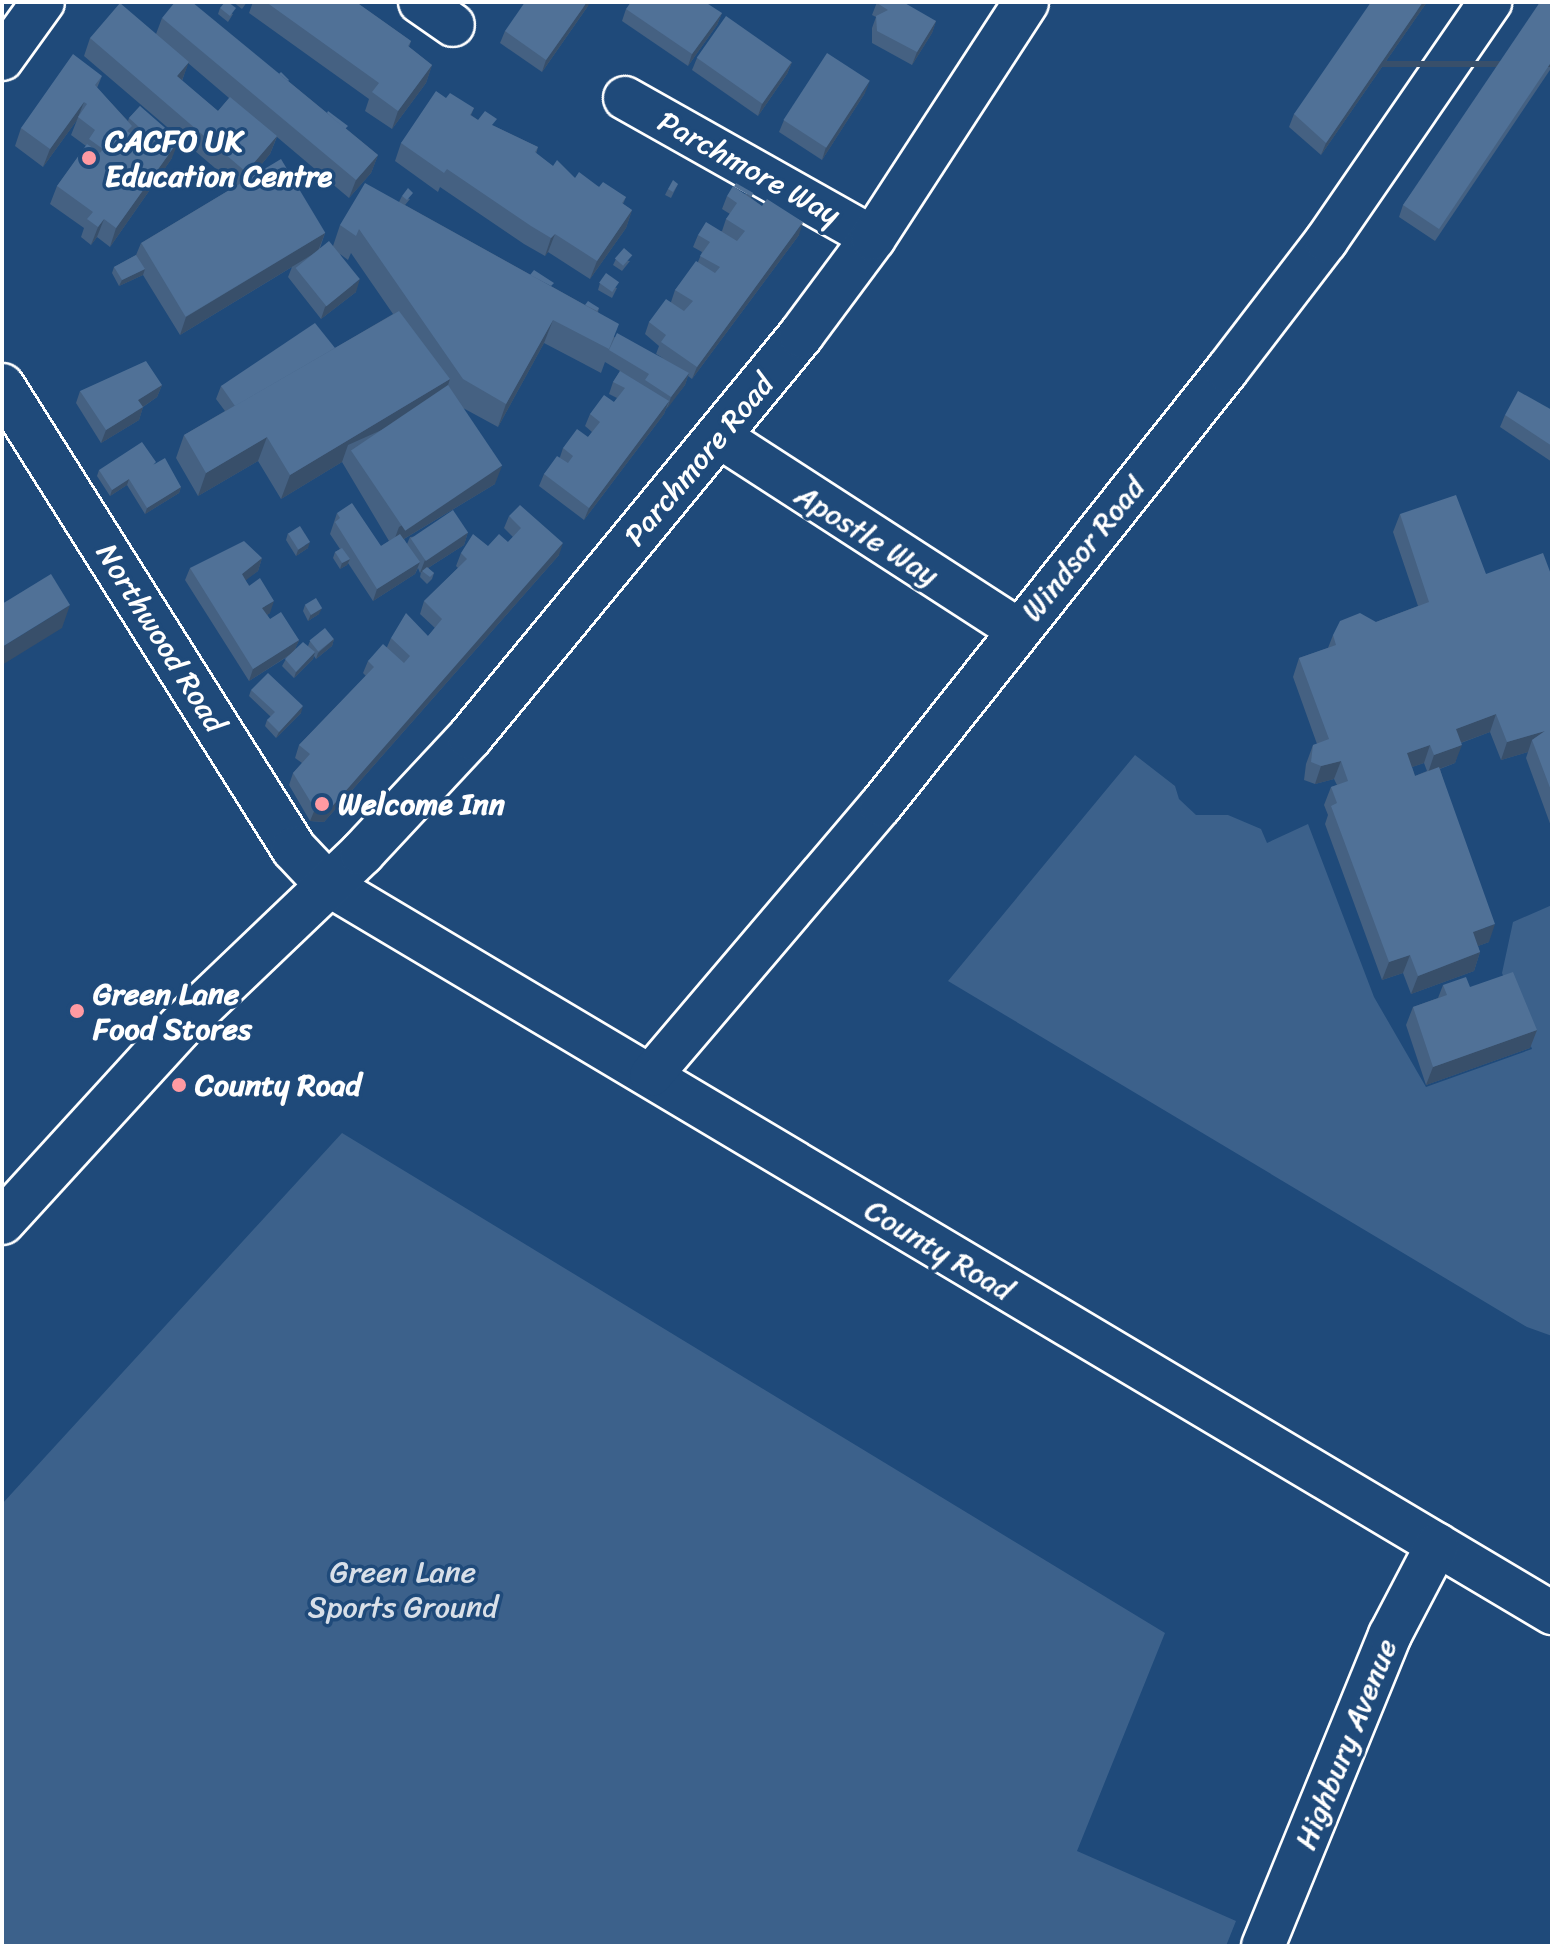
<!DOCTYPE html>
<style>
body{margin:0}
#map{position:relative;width:1554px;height:1948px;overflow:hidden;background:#1f4a7a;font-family:Sriracha,sans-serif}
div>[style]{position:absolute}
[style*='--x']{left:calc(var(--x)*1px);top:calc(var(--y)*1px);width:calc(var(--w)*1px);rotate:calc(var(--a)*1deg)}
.green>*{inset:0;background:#3c618b}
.roads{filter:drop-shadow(2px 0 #fff) drop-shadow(-2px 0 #fff) drop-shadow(0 2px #fff) drop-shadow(0 -2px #fff)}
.minor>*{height:42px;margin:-21px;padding:0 21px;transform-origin:21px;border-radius:21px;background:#1f4a7a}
.tertiary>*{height:44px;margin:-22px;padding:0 22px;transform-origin:22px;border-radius:22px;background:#1f4a7a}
.secondary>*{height:44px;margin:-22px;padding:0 22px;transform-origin:22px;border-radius:22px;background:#1f4a7a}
.wall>*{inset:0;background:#456182}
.shaded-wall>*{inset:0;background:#384f6a;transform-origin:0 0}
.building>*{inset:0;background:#507197;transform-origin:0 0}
.dots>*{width:22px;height:22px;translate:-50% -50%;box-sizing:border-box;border:4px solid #1f4a7a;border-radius:50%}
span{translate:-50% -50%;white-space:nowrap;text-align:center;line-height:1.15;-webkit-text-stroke:7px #1f4a7a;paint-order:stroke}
.poi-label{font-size:30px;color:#fff;font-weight:700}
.left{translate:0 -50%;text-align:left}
.street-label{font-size:30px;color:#fff}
.park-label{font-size:30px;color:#d8dfe8}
.frame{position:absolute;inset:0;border:4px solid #fff;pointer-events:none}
</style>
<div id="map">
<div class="green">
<div style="clip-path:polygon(1135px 755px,1175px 786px,1179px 799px,1196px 815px,1228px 815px,1261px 829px,1267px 843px,1308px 824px,1374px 997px,1426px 1087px,1532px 1049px,1502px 973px,1513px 922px,1552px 905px,1552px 1336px,1527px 1327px,948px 981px)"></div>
<div style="clip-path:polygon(342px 1133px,1165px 1633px,1077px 1851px,1236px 1921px,1226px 1946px,2px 1946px,2px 1504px)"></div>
</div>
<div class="roads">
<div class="minor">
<div style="--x:420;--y:2;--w:40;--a:34.9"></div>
<div style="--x:2;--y:59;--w:70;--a:-54.3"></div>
<div style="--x:625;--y:98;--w:285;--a:29.4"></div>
<div style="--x:720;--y:437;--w:355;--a:32.9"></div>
<div style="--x:327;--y:884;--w:1426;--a:30.76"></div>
<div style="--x:651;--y:1075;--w:355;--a:-49.6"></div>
<div style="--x:881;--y:805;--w:556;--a:-51.5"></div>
<div style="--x:1227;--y:370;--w:163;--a:-52.5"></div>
<div style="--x:1326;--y:241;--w:290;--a:-55.5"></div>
<div style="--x:1263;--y:1946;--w:336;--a:-67.8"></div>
<div style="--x:1390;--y:1635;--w:102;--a:-62.4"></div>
</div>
<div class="tertiary">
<div style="--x:2;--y:386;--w:547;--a:57.76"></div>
<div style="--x:294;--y:849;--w:48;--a:46.7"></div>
</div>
<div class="secondary">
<div style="--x:2;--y:1222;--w:264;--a:-47.6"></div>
<div style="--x:180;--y:1027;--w:252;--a:-43.7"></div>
<div style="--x:362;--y:853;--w:158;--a:-47"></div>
<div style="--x:470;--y:737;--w:521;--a:-50.53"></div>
<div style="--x:801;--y:335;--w:121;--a:-53.4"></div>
<div style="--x:873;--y:238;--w:281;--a:-57"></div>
</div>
</div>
<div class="wall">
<div style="clip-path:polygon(233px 2px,247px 2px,242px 9px)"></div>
<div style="clip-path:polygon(253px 2px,356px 2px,411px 41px,409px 47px,432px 65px,426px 83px,392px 129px,365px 111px,369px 99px,249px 13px)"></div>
<div style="clip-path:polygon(877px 2px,936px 21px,932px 33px,912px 65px,872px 43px,872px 28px,876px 17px,872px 15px)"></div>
<div style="clip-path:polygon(1427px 2px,1321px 155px,1289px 127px,1294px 114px)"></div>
<div style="clip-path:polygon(1552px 2px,1552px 67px,1435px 241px,1399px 217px,1403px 205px)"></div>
<div style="clip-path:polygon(588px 6px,542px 72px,500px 43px,505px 31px)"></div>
<div style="clip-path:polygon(220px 8px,233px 14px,228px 22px,218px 14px)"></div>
<div style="clip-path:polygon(626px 9px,722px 13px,717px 25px,688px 66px,622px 21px)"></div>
<div style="clip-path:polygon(evenodd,162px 18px,288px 81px,378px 155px,371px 173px,349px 198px,277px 137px,270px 154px,251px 177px,325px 233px,320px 248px,333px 246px,340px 225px,399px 202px,402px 196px,410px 199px,405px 205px,585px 305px,599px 308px,598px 312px,614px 337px,663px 358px,656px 354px,659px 346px,645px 334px,649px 322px,671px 302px,675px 290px,698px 262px,702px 252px,693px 247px,698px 235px,722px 231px,726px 219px,730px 214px,722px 209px,727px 196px,753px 193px,751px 198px,799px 235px,692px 379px,688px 376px,685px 385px,666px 409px,664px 414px,584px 520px,539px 486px,544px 474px,560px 457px,563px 448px,588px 437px,592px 432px,585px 426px,590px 414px,614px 402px,617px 398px,609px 394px,613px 382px,620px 371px,605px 362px,601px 373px,544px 343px,498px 427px,463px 408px,495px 484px,404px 539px,407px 544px,410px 537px,468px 532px,464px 545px,428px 568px,434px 573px,432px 579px,427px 584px,420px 577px,421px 572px,420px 573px,418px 568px,415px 574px,373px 601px,348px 563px,347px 565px,340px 569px,333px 558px,335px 552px,340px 549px,330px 534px,337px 513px,381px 546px,389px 541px,342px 462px,281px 499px,258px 461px,198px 496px,176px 458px,184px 435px,225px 411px,216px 399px,221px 386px,335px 348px,393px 314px,351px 253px,348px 260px,340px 254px,356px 292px,321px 319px,288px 277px,292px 267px,180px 335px,143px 275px,119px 286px,112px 273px,114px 267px,136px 255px,141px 243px,236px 186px,84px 56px,90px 38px,156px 34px,162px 18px,188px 63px,229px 98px,218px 111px,182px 81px,188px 63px)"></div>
<div style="clip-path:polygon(697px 58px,792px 62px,787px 74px,758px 116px,692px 70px)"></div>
<div style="clip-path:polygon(102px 76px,97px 88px,128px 121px,129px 118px,140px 106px,172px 158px,110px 247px,97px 237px,91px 245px,81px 237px,84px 228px,50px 204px,57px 186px,86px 146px,71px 135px,77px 120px,43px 167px,15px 146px,21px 128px)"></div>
<div style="clip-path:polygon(865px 93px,822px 160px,779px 132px,784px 120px)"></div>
<div style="clip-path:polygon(446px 98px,474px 108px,471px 115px,478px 120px,494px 126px,538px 147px,536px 154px,553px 166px,575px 178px,626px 197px,623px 204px,632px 210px,626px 228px,590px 279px,548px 252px,545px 256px,524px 244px,440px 187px,438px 192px,395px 161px,401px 143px)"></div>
<div style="clip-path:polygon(678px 184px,671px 198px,665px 195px,668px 189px)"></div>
<div style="clip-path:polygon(616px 259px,630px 261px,622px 271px,613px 265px)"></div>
<div style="clip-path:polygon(600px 283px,617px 288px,612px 298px,598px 290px)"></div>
<div style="clip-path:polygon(162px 385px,157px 397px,143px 407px,139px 420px,101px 443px,76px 403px,80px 391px)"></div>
<div style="clip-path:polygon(1552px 410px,1552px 462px,1500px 427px,1505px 415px)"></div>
<div style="clip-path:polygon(155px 464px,181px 487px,179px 493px,145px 514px,127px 485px,110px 496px,97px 476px,99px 470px)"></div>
<div style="clip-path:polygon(evenodd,1400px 514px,1486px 574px,1552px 577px,1552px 829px,1526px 758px,1528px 752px,1501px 760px,1490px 732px,1461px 743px,1455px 763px,1440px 769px,1489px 942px,1478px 946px,1480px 952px,1474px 971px,1411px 994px,1403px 973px,1382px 980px,1325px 824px,1328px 815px,1324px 805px,1331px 787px,1337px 785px,1334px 779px,1315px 784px,1304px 780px,1306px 764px,1313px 745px,1317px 744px,1293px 677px,1299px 658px,1328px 648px,1333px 635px,1376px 622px,1418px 606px,1393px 532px,1400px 514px,1424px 763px,1427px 771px,1415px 776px,1412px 767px,1424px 763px)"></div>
<div style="clip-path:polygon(509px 516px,559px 555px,324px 822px,310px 821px,289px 785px,293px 773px,302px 763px,295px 758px,299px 745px,366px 676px,363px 673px,368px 661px,387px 647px,391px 638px,428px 636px,435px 628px,420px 614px,424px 601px,458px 568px,456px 566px,461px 553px,508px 542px,513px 537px,504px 528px)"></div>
<div style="clip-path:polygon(288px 533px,308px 548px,296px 556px,286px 540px)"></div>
<div style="clip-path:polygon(262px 558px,258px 571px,245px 580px,270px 613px,267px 615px,270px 619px,299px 640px,295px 649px,308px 646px,310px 641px,334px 639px,332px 646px,316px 659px,314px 656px,313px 659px,294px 678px,282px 666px,287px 657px,249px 681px,185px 580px,190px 568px)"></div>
<div style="clip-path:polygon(305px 605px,319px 614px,308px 621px,303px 611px)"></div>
<div style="clip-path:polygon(251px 690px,301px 713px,276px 738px,265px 726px,267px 720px,271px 717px,249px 696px)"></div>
<div style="clip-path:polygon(1443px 985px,1470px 987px,1537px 1030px,1530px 1048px,1426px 1085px,1406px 1025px,1413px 1007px,1438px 998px)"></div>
</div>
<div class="shaded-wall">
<div style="clip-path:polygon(587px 2px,590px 2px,588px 6px,542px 72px,546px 60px)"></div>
<div style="clip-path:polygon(1423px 2px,1427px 2px,1321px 155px,1326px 143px)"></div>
<div style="clip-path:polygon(722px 13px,717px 25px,688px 66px,692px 54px)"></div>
<div style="clip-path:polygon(936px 21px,932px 33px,912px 65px,917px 52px)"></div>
<div style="left:1552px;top:61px;width:6px;height:202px;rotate:90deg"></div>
<div style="clip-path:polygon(189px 62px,182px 80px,170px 94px,177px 76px)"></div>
<div style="clip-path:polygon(792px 62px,787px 74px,758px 116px,762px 104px)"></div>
<div style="clip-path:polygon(432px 65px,426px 83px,392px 129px,398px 111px)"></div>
<div style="clip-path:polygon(870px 81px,865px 93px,822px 160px,826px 147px)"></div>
<div style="clip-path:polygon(84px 102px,77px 120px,43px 167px,50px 149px)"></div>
<div style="clip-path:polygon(277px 136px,270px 154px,240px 190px,246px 172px)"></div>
<div style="clip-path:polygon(179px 140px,172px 158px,110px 247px,116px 228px)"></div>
<div style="clip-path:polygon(378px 155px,371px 173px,349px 198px,356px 180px)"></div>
<div style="clip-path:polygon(632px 210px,626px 228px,590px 279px,597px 261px)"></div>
<div style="clip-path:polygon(104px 219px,97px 237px,91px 245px,98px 227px)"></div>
<div style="clip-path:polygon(803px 222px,799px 235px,692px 379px,697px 367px)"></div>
<div style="clip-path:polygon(325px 233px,318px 251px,180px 335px,186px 317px)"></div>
<div style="clip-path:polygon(555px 234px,548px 252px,545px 256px,551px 238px)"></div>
<div style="clip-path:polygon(145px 269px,143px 275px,119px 286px,122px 280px)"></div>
<div style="clip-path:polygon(360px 279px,356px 292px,321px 319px,325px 307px)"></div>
<div style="clip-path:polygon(553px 320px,544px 343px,498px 427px,506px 404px)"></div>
<div style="clip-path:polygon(689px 373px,685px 385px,667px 409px,671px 397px)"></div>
<div style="clip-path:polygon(450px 379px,442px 403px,348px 445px,342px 462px,281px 499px,290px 475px)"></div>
<div style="clip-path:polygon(162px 385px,157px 397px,134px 413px,138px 400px)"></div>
<div style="clip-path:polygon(669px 401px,664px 414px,584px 520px,589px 508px)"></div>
<div style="clip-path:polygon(143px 407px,139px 420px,101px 443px,106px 430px)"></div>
<div style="clip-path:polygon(267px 437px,258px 461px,198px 496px,206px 473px)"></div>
<div style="clip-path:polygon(502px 466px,495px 484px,392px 546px,399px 527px)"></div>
<div style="clip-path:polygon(129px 479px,127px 485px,110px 496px,112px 490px)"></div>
<div style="clip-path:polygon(181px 487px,179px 493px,145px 514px,147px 508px)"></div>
<div style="clip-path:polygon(468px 532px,464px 545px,420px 573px,425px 560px)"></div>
<div style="clip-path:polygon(310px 542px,308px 548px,296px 556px,298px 550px)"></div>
<div style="clip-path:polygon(563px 543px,559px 555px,324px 822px,310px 821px,315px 809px)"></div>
<div style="clip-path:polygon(262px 558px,258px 571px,237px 587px,242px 574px)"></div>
<div style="clip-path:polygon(350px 559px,347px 565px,340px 569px,342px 563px)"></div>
<div style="clip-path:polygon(420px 562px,415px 574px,373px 601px,377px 589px)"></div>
<div style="clip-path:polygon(274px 601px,270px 613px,258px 621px,262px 608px)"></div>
<div style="clip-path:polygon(70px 605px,62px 628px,2px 665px,2px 647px)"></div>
<div style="clip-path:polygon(322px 608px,319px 614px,308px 621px,311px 614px)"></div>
<div style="clip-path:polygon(334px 639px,332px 646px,316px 659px,318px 653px)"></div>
<div style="clip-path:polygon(299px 640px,294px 652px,249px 681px,253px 669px)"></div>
<div style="clip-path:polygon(315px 652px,313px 659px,294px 678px,296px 672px)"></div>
<div style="clip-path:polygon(303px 706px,301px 713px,276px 738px,279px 732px)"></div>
<div style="clip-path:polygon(1496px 714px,1490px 732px,1449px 747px,1456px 729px)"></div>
<div style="clip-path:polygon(1545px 731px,1532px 740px,1528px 752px,1501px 760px,1507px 742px)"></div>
<div style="clip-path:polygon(1430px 745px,1424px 763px,1400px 771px,1407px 753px)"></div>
<div style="clip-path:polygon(1462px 745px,1455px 763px,1428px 773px,1434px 755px)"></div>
<div style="clip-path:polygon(1341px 761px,1334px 779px,1315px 784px,1321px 766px)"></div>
<div style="clip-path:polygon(1495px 924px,1489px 942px,1467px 950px,1473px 932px)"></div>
<div style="clip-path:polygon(1480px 952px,1474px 971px,1411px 994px,1418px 976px)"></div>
<div style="clip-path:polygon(1410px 955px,1403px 973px,1382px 980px,1389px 962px)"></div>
<div style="clip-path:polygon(1537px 1030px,1530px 1048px,1426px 1085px,1433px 1067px)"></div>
</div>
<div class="building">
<div style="clip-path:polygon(175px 2px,192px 2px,378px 155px,356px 180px,162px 18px)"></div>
<div style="clip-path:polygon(225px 2px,228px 2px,236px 8px,230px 16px,220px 8px)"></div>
<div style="clip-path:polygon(266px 2px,356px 2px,411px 41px,408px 46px,432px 65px,398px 111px,372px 92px,379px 83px)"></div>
<div style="clip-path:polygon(525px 2px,587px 2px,546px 60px,505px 31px)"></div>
<div style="clip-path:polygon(631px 2px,705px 2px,722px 13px,692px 54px,626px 9px)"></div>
<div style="clip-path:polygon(877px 2px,903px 2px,936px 21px,917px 52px,877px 31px,876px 16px,888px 10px,877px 3px)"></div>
<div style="clip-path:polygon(1371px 2px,1423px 2px,1326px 143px,1294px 114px)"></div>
<div style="clip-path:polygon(1540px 2px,1552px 2px,1552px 61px,1439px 229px,1403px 205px)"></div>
<div style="clip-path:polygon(120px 3px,189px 62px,177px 76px,218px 111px,230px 97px,277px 136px,246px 172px,90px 38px)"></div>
<div style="left:726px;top:16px;width:80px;height:51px;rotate:35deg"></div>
<div style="left:827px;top:53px;width:51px;height:80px;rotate:33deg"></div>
<div style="clip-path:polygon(73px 54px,102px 76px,95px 85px,132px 126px,127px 131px,158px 152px,161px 147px,129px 118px,140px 106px,179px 140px,116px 228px,104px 219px,98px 227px,87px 219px,93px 212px,57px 186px,87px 144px,100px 153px,103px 149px,89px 139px,95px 130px,78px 117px,87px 104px,84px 102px,50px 149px,21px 128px)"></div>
<div style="clip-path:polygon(281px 72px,289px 80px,288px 81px,279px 74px)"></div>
<div style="clip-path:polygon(436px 91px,446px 98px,450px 93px,474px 108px,470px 115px,478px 120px,485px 111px,497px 119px,492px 125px,538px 147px,535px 152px,553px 166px,557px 160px,575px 178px,579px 172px,599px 187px,603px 182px,626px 197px,622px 203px,632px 210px,597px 261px,555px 234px,551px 238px,531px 226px,447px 169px,444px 173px,401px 143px)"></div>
<div style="clip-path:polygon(328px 111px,348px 126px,345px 129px,327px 113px)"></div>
<div style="left:281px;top:159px;width:86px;height:163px;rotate:59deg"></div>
<div style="clip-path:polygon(673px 180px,678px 184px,673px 192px,668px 189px)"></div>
<div style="clip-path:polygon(365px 183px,619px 324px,609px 349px,553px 320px,506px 404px,463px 379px,359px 229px,356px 236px,340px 225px)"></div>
<div style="left:736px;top:183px;width:20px;height:4px;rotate:30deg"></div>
<div style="clip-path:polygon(733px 186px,762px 206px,767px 199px,803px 222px,697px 367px,661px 342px,666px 335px,649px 322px,666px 299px,684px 311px,693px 301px,675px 290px,696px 261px,715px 273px,720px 267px,700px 256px,710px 242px,698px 235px,706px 222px,737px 241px,745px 231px,726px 219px,737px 203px,727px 196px)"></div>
<div style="clip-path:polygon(408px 188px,413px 193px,407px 200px,402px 196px)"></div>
<div style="left:329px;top:241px;width:49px;height:43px;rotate:51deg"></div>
<div style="left:624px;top:248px;width:11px;height:14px;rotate:41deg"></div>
<div style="clip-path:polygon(136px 255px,145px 269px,122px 280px,114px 267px)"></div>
<div style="clip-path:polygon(534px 270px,554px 283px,551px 286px,530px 275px)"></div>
<div style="left:606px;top:273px;width:16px;height:12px;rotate:35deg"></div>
<div style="clip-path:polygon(588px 301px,599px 308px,597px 311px,585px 305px)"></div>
<div style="clip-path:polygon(399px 311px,450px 379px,290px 475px,267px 437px,206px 473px,184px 435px)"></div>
<div style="clip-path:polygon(315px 323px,335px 348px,235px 406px,221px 386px)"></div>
<div style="clip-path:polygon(617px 333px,689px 373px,671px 397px,645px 380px,649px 374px,609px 350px)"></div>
<div style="clip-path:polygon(146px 361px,162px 385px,138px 400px,143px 407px,106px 430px,80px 391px)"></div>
<div style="clip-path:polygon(620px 371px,669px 401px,589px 508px,544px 474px,557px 456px,568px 463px,573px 456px,563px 448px,577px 429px,588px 437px,600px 422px,590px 414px,604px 395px,614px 402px,625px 388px,613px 382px)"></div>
<div style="left:448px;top:385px;width:97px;height:117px;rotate:56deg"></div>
<div style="clip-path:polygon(1518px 391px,1552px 410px,1552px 446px,1505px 415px)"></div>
<div style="clip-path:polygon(142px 442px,156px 462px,153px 465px,165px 458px,181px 487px,147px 508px,129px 479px,112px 490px,99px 470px)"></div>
<div style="clip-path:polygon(1456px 495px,1486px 574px,1543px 553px,1552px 577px,1552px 793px,1532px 740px,1545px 731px,1507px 742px,1496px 714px,1456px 729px,1462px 745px,1434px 755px,1430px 745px,1407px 753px,1415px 776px,1439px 767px,1495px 924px,1473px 932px,1480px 952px,1418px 976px,1410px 955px,1389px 962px,1331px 806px,1337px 803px,1331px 787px,1348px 781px,1341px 761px,1321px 766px,1311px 762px,1313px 745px,1329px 739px,1299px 658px,1336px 645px,1333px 635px,1340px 621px,1360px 613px,1376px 622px,1429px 602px,1400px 514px)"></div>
<div style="clip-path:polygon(352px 503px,381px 546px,400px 534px,420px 562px,377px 589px,335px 522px,340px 518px,337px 513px)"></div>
<div style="clip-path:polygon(520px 505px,563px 543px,329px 810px,315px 809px,293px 773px,310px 754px,299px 745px,374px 667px,368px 661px,383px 644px,404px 663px,410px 656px,391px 638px,406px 613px,428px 636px,442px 619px,424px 601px,467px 559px,461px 553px,473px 534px,488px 546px,499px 534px,508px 542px,521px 528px,509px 516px)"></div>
<div style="left:453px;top:510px;width:27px;height:51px;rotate:56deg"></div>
<div style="left:300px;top:526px;width:19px;height:14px;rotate:58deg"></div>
<div style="clip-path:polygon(244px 541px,262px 558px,242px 574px,249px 586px,260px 578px,274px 601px,262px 608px,270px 619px,281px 612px,299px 640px,253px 669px,190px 568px)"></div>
<div style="clip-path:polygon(342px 548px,350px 559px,342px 563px,335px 552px)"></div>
<div style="clip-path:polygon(427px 567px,434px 573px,430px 577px,422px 571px)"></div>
<div style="clip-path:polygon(51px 574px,70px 605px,2px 647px,2px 604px)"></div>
<div style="left:316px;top:598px;width:12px;height:13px;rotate:59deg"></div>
<div style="left:325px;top:628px;width:14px;height:20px;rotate:51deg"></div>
<div style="clip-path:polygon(303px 642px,315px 652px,296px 672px,285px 659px)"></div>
<div style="clip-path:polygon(268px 673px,303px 706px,279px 732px,267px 720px,275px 712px,251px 690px)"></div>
<div style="clip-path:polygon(1513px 972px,1537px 1030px,1433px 1067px,1413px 1007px,1447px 995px,1443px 985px,1466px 977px,1470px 987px)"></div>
</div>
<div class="dots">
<div style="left:89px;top:158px;background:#ff9aa2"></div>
<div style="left:322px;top:804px;background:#ff9aa2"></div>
<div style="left:77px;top:1011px;background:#ff9aa2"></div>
<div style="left:179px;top:1085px;background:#ff9aa2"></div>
</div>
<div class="poi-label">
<span class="left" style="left:105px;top:158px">CACFO UK<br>Education Centre</span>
<span class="left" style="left:338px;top:804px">Welcome Inn</span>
<span class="left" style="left:93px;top:1011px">Green Lane<br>Food Stores</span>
<span class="left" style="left:195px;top:1085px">County Road</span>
</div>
<div class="street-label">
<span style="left:749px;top:168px;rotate:29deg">Parchmore Way</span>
<span style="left:699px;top:460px;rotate:-50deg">Parchmore Road</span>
<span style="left:867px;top:535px;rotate:32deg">Apostle Way</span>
<span style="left:1083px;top:549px;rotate:-51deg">Windsor Road</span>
<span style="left:161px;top:638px;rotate:58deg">Northwood Road</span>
<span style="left:939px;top:1250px;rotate:31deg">County Road</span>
<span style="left:1346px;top:1744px;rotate:-68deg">Highbury Avenue</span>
</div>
<div class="park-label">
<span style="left:403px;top:1589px">Green Lane<br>Sports Ground</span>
</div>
<div class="frame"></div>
</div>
